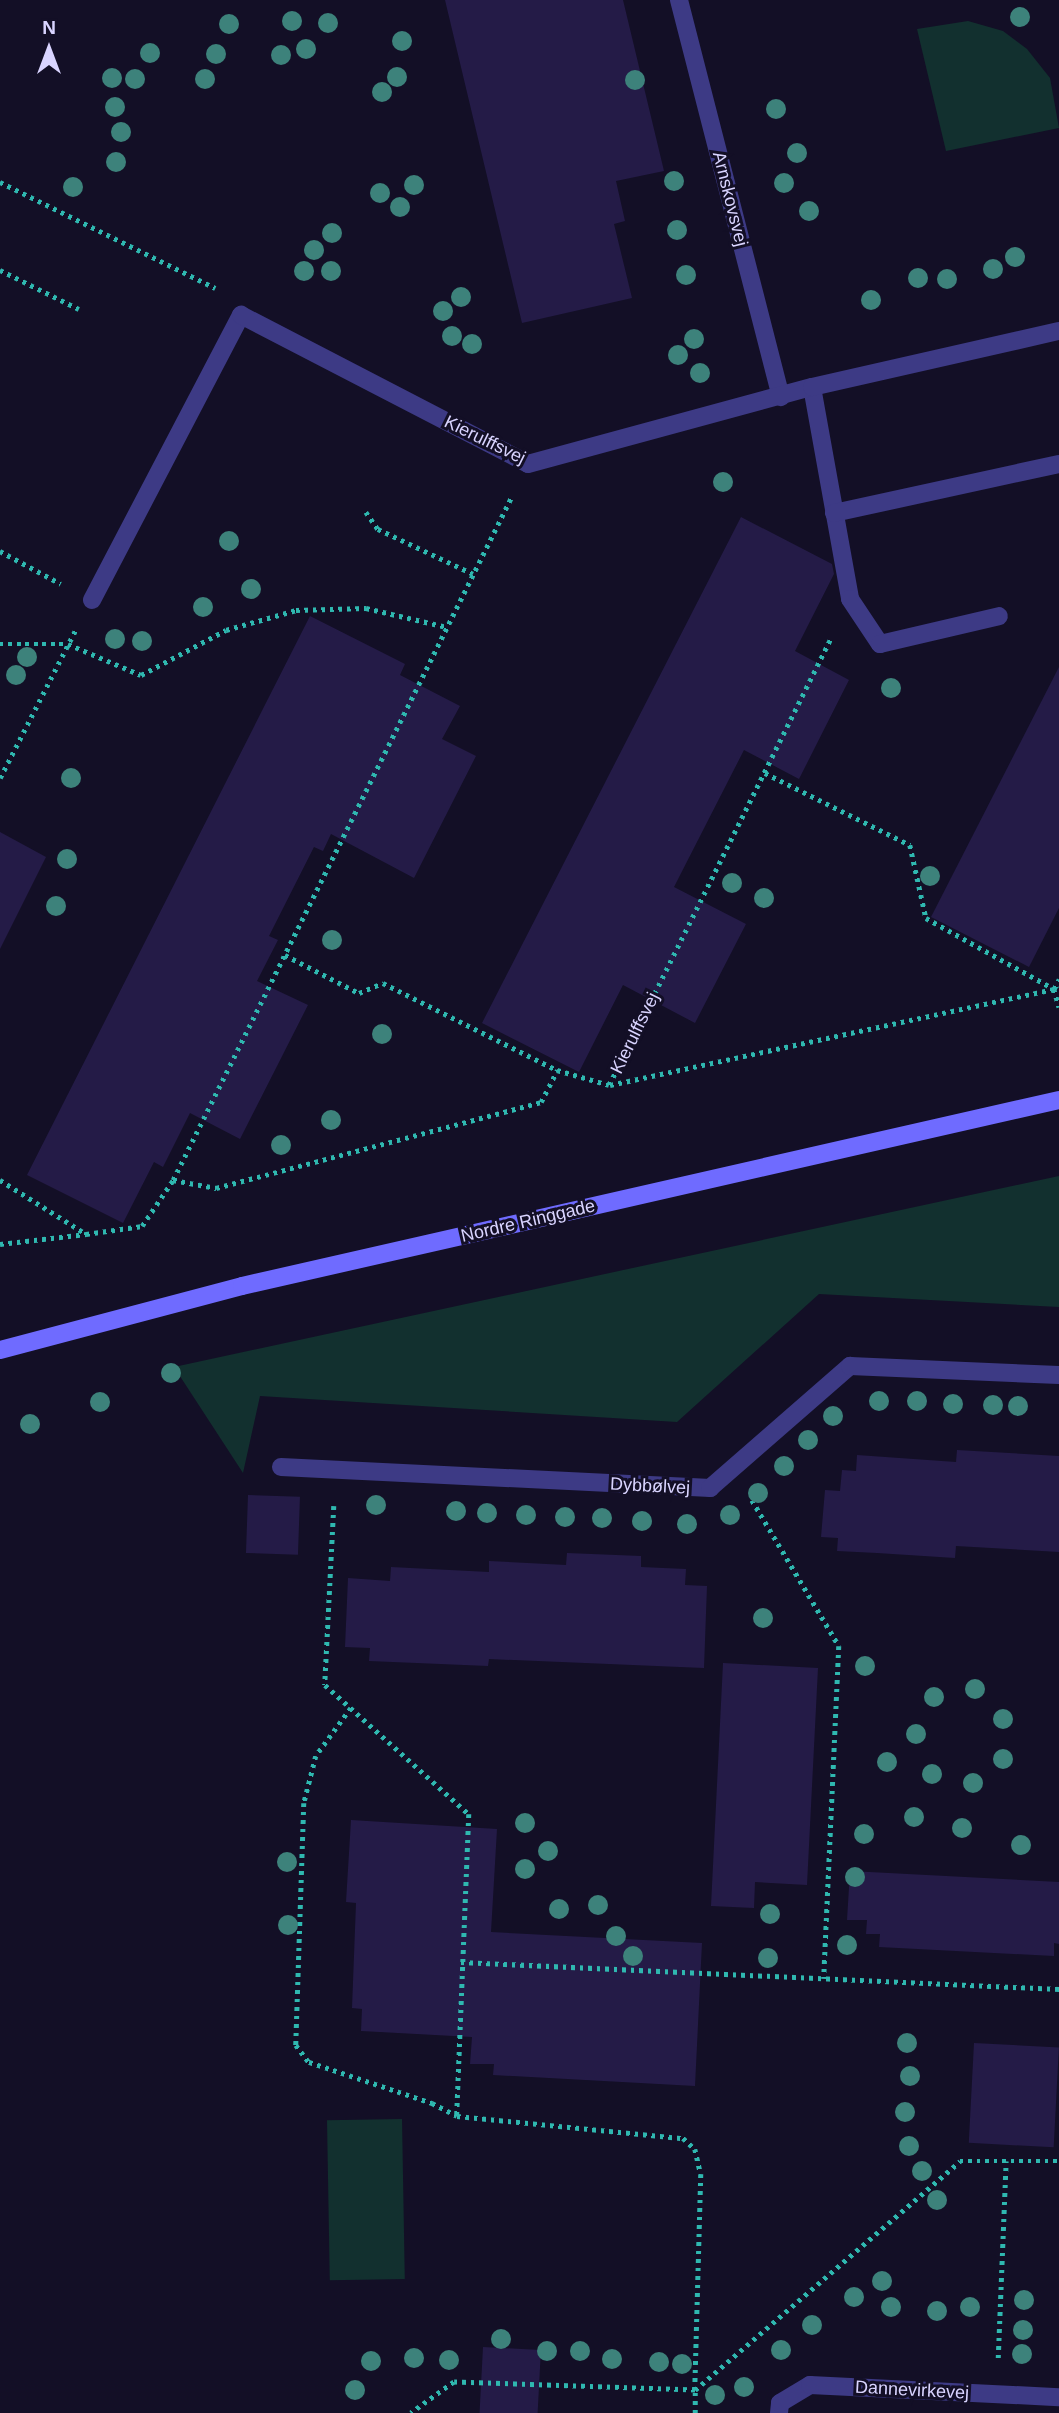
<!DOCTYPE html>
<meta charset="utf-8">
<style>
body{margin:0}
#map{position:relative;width:1059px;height:2413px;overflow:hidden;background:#130f26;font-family:Arial,sans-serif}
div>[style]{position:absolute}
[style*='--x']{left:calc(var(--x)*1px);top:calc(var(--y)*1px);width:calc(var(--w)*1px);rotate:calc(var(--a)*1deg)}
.green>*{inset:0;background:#12302f;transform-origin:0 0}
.building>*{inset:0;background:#241b47;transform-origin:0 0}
.path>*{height:4.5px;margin-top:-2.25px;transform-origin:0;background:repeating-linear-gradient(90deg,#2fb8b0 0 3.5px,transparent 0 8.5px)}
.lane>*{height:18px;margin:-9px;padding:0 9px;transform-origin:9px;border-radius:9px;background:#3d3a85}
.street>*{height:18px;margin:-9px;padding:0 9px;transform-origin:9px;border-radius:9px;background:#3d3a85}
.secondary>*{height:18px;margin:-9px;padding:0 9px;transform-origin:9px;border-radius:9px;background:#6f6bff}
.trees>*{width:20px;height:20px;margin:-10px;border-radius:50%;background:#3d827b}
span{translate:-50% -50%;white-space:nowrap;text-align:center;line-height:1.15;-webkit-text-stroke:6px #130f26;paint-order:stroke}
.street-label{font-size:18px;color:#d9d4ff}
.north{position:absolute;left:14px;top:14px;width:70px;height:70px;-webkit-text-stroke:5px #130f26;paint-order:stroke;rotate:0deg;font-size:19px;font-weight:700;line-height:28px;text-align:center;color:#d9d4ff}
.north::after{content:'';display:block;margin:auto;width:24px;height:32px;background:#d9d4ff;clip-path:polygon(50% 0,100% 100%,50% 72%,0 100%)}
</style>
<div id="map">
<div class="green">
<div style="clip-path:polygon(968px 21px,1003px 31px,1027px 49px,1050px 78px,1059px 128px,946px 151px,917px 29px)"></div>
<div style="clip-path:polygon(1059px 1176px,1059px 1307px,819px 1294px,677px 1422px,260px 1396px,243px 1473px,174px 1367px)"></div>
<div style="left:402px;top:2119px;width:160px;height:75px;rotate:89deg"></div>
</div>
<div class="building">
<div style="clip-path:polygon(445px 0,623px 0,664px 171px,616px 181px,625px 221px,614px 224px,632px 298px,522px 323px)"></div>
<div style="clip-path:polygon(741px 517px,832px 564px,834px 574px,795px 651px,849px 680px,799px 779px,744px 750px,674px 887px,746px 924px,695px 1023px,623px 985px,579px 1072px,482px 1023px)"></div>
<div style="clip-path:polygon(310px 616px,405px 664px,400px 675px,460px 706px,442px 739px,476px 756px,414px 878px,331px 834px,323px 851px,314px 847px,269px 936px,278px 940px,257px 981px,308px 1005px,240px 1139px,190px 1113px,163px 1167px,154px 1162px,123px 1223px,27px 1175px)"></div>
<div style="clip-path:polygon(1059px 667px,1059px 908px,1029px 967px,931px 917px)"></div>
<div style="clip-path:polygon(0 832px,46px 857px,0 949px)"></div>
<div style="clip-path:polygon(957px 1450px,1059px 1456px,1059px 1552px,956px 1546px,955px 1558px,877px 1553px,837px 1551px,838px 1538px,821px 1537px,825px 1490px,840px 1491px,842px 1470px,856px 1471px,857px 1455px,956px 1462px)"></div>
<div style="left:248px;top:1495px;width:52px;height:58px;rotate:2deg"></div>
<div style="clip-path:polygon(567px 1553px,641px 1556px,641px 1567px,686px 1569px,685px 1585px,707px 1586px,704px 1668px,489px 1659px,488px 1666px,369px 1661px,370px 1648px,345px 1647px,348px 1578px,390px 1581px,391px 1567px,489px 1572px,489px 1561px,566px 1565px)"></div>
<div style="clip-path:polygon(723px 1663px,818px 1668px,807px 1885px,755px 1882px,754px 1908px,711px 1906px)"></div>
<div style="clip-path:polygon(351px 1820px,497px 1829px,491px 1932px,702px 1943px,695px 2086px,493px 2075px,494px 2064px,470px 2064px,472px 2037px,361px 2031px,362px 2009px,352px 2008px,356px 1903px,346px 1902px)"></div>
<div style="clip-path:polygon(850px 1871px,1059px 1882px,1059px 1944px,1054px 1943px,1054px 1956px,879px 1947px,880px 1934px,866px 1934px,867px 1920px,847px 1920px)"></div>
<div style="left:974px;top:2043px;width:85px;height:100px;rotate:3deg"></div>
<div style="left:483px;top:2347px;width:58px;height:66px;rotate:3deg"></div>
</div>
<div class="path">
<div style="--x:0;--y:182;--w:240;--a:26.2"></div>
<div style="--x:0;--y:270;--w:88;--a:26.3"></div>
<div style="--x:366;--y:512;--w:21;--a:55"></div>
<div style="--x:378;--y:529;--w:105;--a:25.3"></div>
<div style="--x:0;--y:551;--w:69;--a:28.4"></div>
<div style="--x:0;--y:644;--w:68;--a:0"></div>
<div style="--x:68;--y:644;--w:79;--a:23"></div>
<div style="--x:141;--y:675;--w:96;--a:-27.9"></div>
<div style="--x:226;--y:630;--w:73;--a:-15.9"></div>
<div style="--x:296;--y:610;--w:70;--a:-1.6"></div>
<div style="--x:366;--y:608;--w:83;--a:13.2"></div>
<div style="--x:765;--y:773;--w:162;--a:26.4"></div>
<div style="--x:910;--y:845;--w:75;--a:77.6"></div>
<div style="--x:926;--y:918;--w:146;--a:29"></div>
<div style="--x:1054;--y:989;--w:11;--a:-63"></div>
<div style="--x:0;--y:778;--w:167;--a:-63"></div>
<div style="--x:285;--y:955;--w:83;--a:27.2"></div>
<div style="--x:359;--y:993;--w:26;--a:-23"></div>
<div style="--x:383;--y:983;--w:195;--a:26.6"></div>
<div style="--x:557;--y:1070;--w:54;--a:16.1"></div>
<div style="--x:609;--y:1085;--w:500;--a:-63.6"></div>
<div style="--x:1054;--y:989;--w:19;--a:74"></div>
<div style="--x:610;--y:1085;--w:459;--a:-12.2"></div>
<div style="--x:0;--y:1180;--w:102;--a:32.1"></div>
<div style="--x:86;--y:1234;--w:57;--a:-8.1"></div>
<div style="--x:142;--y:1226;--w:55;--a:-56"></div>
<div style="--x:173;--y:1180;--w:763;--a:-63.64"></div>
<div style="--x:173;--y:1180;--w:44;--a:10.5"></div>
<div style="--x:216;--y:1188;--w:336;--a:-14.8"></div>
<div style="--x:541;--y:1102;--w:36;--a:-63"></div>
<div style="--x:0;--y:1244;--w:87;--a:-6.6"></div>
<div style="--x:752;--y:1500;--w:170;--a:59.2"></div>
<div style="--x:839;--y:1646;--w:333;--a:92.6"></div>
<div style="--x:334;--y:1506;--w:179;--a:92.9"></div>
<div style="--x:325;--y:1685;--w:193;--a:41.9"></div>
<div style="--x:469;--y:1814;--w:302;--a:92.3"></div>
<div style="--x:351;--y:1708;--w:59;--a:126.1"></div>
<div style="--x:316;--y:1756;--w:49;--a:104.3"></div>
<div style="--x:304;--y:1803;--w:242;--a:91.9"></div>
<div style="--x:296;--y:2045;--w:21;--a:53"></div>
<div style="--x:309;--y:2062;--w:130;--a:18.4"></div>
<div style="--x:432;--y:2103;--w:28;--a:27"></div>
<div style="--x:457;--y:2116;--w:227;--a:5.6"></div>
<div style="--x:683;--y:2138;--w:16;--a:43"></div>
<div style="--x:695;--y:2149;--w:26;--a:77"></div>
<div style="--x:701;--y:2174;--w:216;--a:91.6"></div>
<div style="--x:695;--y:2390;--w:241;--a:-178.1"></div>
<div style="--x:454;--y:2382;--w:53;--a:144.2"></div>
<div style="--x:461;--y:1962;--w:599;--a:2.59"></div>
<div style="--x:998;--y:2358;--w:197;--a:-87.7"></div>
<div style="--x:695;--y:2413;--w:23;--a:-90"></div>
<div style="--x:695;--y:2390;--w:350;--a:-40.8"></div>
<div style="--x:960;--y:2161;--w:99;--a:0"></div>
</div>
<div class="lane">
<div style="--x:812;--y:387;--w:215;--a:79.8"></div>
<div style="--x:850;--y:599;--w:54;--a:56.3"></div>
<div style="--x:880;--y:644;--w:122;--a:-13.2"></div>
<div style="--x:834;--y:513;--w:230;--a:-12.3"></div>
</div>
<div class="street">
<div style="--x:679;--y:0;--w:410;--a:75.6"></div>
<div style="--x:92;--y:600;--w:322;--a:-62.4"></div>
<div style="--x:241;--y:315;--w:323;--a:27.4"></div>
<div style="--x:528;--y:464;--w:294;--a:-15.2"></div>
<div style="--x:812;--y:387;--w:253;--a:-12.8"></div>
<div style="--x:281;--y:1467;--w:430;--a:2.8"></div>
<div style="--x:710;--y:1488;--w:186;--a:-41.1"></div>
<div style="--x:850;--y:1366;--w:209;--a:2.5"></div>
<div style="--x:779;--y:2413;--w:10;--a:-84"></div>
<div style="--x:780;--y:2403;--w:35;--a:-31"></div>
<div style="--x:810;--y:2385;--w:249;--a:2.8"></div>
</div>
<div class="secondary">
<div style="--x:0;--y:1350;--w:250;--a:-14.8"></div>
<div style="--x:242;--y:1286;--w:838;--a:-12.83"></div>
</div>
<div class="trees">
<div style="left:1020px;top:17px"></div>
<div style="left:292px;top:21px"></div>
<div style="left:328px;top:23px"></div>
<div style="left:229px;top:24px"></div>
<div style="left:402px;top:41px"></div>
<div style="left:306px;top:49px"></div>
<div style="left:150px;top:53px"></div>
<div style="left:216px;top:54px"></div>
<div style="left:281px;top:55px"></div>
<div style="left:397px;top:77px"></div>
<div style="left:112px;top:78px"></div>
<div style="left:135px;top:79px"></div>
<div style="left:205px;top:79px"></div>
<div style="left:635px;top:80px"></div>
<div style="left:382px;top:92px"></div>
<div style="left:115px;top:107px"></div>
<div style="left:776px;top:109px"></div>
<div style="left:121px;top:132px"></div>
<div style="left:797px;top:153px"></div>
<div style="left:116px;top:162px"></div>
<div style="left:674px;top:181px"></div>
<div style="left:784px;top:183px"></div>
<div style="left:414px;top:185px"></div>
<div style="left:73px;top:187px"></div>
<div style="left:380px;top:193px"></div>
<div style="left:400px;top:207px"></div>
<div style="left:809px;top:211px"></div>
<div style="left:677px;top:230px"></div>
<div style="left:332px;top:233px"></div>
<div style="left:314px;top:250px"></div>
<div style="left:1015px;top:257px"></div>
<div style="left:993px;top:269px"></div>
<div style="left:304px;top:271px"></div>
<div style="left:331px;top:271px"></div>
<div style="left:686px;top:275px"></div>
<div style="left:918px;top:278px"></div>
<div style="left:947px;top:279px"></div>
<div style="left:461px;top:297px"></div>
<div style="left:871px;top:300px"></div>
<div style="left:443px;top:311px"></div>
<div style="left:452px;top:336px"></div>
<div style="left:694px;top:339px"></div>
<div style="left:472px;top:344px"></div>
<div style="left:678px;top:355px"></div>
<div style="left:700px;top:373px"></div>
<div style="left:723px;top:482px"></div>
<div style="left:229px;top:541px"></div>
<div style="left:251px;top:589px"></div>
<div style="left:203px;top:607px"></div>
<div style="left:115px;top:639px"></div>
<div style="left:142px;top:641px"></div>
<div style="left:27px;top:657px"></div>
<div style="left:16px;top:675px"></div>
<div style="left:891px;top:688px"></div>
<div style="left:71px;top:778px"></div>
<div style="left:67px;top:859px"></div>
<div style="left:930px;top:876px"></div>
<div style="left:732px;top:883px"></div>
<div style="left:764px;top:898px"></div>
<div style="left:56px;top:906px"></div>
<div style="left:332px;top:940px"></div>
<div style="left:382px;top:1034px"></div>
<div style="left:331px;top:1120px"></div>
<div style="left:281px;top:1145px"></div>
<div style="left:171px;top:1373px"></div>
<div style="left:879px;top:1401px"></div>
<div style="left:917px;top:1401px"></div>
<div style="left:100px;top:1402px"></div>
<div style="left:953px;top:1404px"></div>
<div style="left:993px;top:1405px"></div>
<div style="left:1018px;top:1406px"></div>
<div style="left:833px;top:1416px"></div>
<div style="left:30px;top:1424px"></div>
<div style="left:808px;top:1440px"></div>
<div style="left:784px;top:1466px"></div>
<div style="left:758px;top:1493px"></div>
<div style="left:376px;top:1505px"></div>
<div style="left:456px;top:1511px"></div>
<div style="left:487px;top:1513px"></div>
<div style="left:526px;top:1515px"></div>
<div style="left:730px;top:1515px"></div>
<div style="left:565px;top:1517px"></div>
<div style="left:602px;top:1518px"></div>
<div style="left:642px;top:1521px"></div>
<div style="left:687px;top:1524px"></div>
<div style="left:763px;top:1618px"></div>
<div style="left:865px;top:1666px"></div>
<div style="left:975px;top:1689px"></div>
<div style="left:934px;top:1697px"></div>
<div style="left:1003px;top:1719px"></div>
<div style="left:916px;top:1734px"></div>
<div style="left:1003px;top:1759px"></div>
<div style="left:887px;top:1762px"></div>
<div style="left:932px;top:1774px"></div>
<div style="left:973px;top:1783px"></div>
<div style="left:914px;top:1817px"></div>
<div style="left:525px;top:1823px"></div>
<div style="left:962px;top:1828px"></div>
<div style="left:864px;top:1834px"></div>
<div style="left:1021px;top:1845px"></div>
<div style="left:548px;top:1851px"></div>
<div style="left:287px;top:1862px"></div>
<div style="left:525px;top:1869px"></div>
<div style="left:855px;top:1877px"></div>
<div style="left:598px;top:1905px"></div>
<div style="left:559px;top:1909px"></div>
<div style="left:770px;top:1914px"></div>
<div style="left:288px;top:1925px"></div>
<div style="left:616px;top:1936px"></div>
<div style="left:847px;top:1945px"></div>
<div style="left:633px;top:1956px"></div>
<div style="left:768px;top:1958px"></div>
<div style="left:907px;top:2043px"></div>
<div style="left:910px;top:2076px"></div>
<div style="left:905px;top:2112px"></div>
<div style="left:909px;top:2146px"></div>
<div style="left:922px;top:2171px"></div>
<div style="left:937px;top:2200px"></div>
<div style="left:882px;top:2281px"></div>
<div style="left:854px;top:2297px"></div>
<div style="left:1024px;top:2300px"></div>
<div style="left:891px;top:2307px"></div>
<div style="left:970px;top:2307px"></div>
<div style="left:937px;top:2311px"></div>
<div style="left:812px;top:2325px"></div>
<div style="left:1023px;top:2330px"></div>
<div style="left:501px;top:2339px"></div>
<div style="left:781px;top:2350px"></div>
<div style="left:547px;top:2351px"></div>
<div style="left:580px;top:2351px"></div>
<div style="left:1022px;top:2354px"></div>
<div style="left:414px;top:2358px"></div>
<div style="left:612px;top:2359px"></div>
<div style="left:449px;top:2360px"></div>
<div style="left:371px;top:2361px"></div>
<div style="left:659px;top:2362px"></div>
<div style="left:682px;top:2364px"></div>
<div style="left:744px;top:2387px"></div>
<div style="left:355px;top:2390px"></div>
<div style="left:715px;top:2395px"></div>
</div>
<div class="street-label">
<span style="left:730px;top:199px;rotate:76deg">Arnskovsvej</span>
<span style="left:485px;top:440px;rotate:26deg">Kierulffsvej</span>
<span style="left:635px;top:1033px;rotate:-64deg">Kierulffsvej</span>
<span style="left:528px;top:1221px;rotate:-13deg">Nordre Ringgade</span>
<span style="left:650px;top:1486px;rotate:3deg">Dybbølvej</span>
<span style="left:912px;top:2390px;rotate:3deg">Dannevirkevej</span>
</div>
<div class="north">N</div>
</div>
